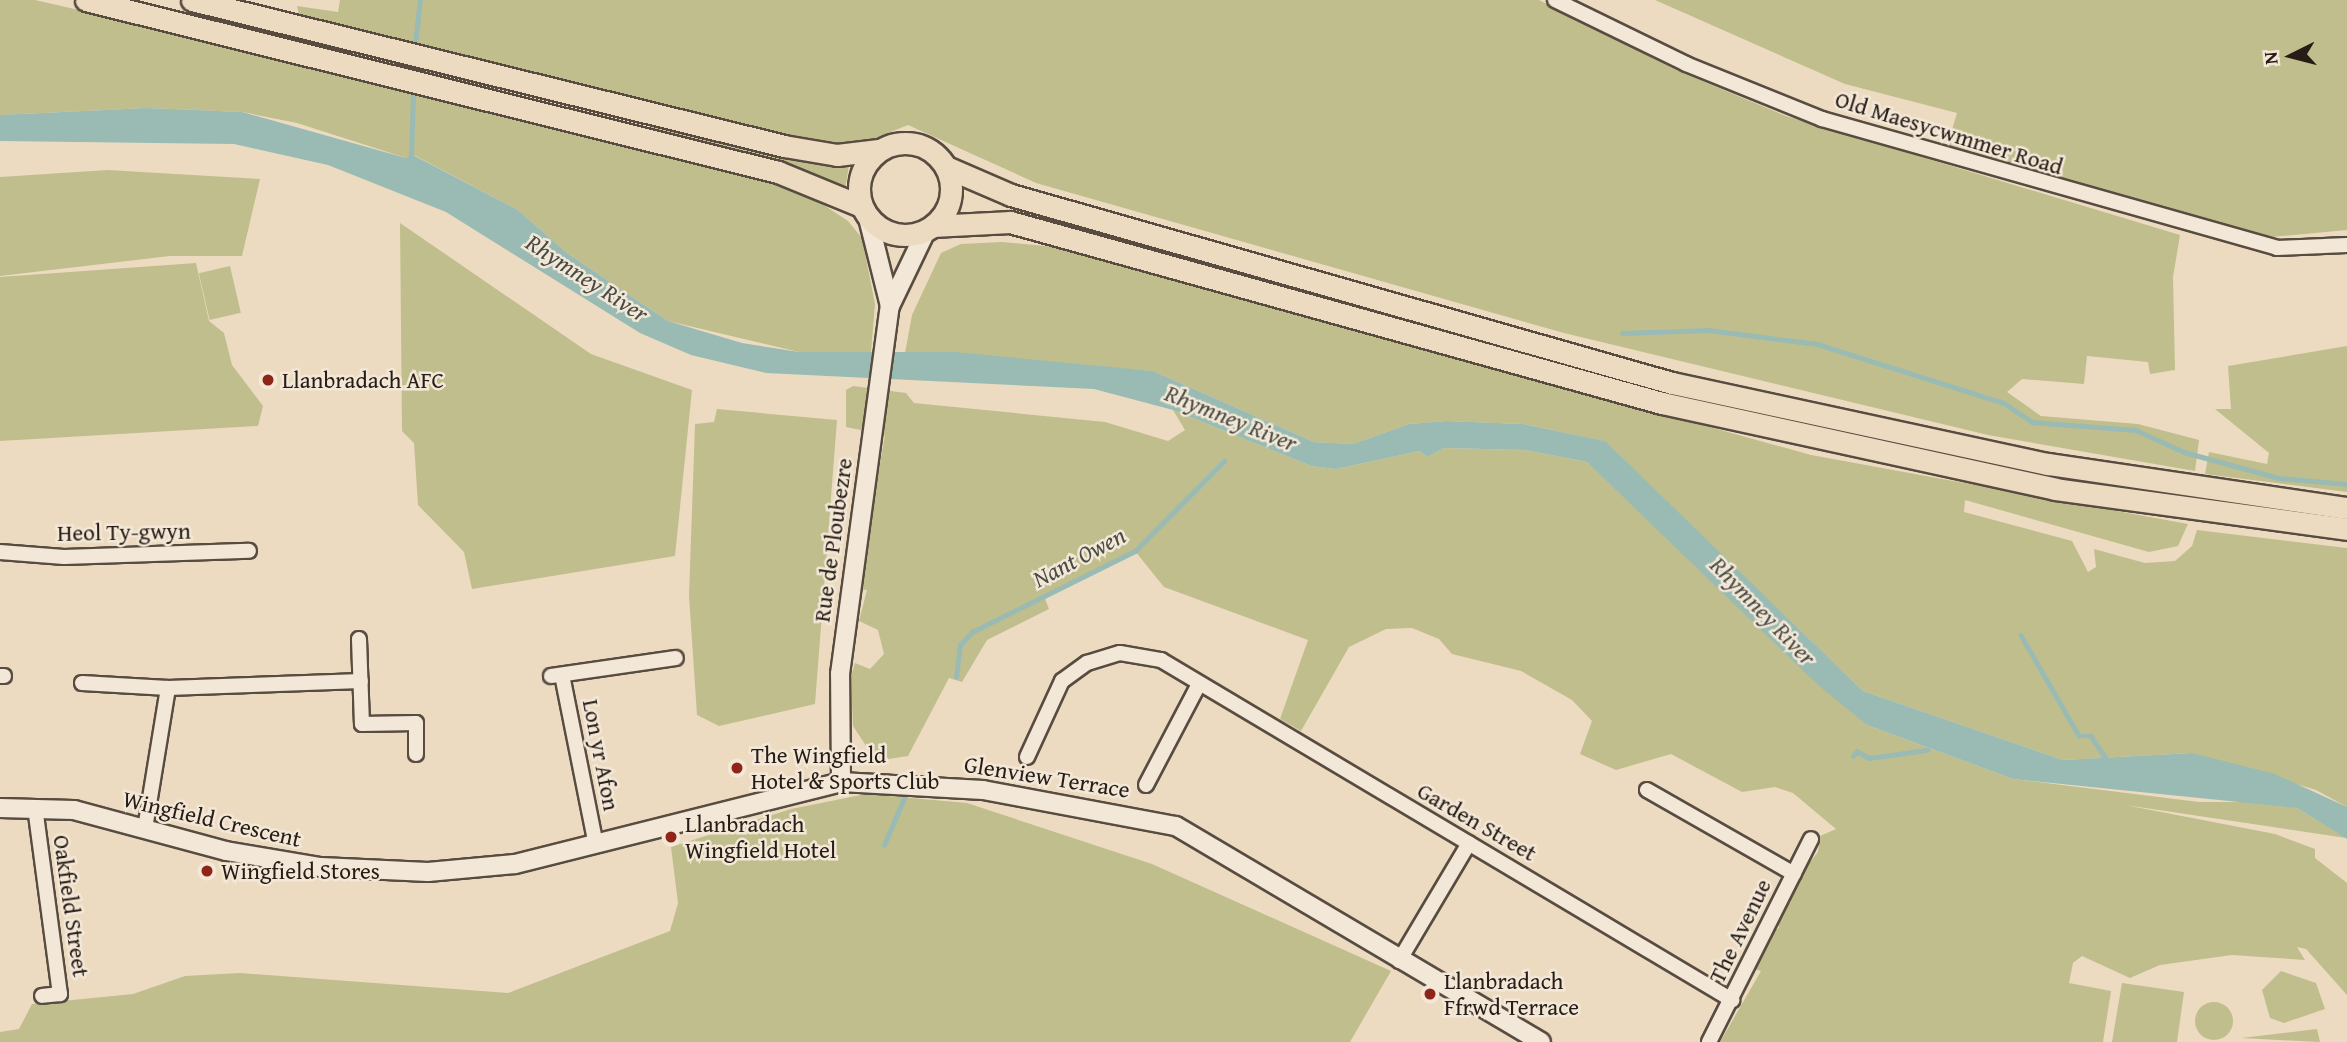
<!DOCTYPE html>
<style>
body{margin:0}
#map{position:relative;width:2347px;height:1042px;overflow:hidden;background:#ecdbc1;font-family:"Gentium Book Plus",serif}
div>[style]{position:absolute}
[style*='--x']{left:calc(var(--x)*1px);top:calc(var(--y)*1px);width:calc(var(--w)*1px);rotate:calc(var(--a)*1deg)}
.green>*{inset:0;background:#c0be8d;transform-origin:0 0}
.round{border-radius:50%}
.water>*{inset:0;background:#99bbb3}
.stream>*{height:4.5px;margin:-2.25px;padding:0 2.25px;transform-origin:2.25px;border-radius:2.25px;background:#99bbb3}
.roads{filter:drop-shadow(2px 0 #584c41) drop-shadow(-2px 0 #584c41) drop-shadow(0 2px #584c41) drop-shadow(0 -2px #584c41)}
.minor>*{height:14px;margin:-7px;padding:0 7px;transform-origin:7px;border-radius:7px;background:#f3e8d7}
.tertiary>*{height:18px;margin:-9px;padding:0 9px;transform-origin:9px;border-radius:9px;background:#f3e8d7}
.primary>*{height:21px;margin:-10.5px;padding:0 10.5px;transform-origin:10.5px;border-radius:10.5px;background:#ecdbc1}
.primary>.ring{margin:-10.5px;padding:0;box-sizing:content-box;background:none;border:21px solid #ecdbc1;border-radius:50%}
.dots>*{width:19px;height:19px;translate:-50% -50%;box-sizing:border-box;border:4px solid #f3e8d7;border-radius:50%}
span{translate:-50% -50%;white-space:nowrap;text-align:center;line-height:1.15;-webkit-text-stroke:5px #f3e8d7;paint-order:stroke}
.street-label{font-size:23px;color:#271c16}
.poi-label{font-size:23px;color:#271c16}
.left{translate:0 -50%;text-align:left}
.water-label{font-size:24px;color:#494c45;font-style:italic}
.north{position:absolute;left:2256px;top:21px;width:70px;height:70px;-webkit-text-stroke:5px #f3e8d7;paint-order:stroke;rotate:264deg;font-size:19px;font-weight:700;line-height:28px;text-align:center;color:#271c16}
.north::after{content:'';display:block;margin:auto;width:24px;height:32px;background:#271c16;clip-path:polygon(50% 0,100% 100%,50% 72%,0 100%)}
</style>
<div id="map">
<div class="green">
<div style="clip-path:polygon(0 0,35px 0,123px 20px,804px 192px,848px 221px,862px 238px,875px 304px,871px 352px,799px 352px,668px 321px,567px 253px,518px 210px,412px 154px,406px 158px,297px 123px,242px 112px,147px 108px,0 115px)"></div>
<div style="clip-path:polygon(340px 0,1539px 0,1678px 71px,1786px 116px,2180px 235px,2173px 277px,2175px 370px,2150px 374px,2148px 362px,2087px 356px,2084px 384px,2022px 379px,2007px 392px,2041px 416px,2138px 424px,2199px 440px,2195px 471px,1988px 435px,1564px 333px,1036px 183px,908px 125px,858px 145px,824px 144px,300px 18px,297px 6px,338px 12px)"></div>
<div style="clip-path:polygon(1655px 0,2347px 0,2347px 230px,2272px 237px,1947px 146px,1957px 113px,1845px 84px)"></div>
<div style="clip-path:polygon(651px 122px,849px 165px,845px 190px,778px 160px,650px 129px)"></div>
<div style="clip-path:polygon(108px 170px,260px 179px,242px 256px,170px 256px,0 276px,0 177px)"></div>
<div style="clip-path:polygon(400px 223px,591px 354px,692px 390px,675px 556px,472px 589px,464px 552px,418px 505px,414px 443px,402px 431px)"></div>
<div style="clip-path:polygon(1002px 242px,1056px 247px,1155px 273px,1811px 455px,2188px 524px,2178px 546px,2149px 552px,1965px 500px,1964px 512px,2072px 541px,2088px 572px,2096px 567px,2094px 549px,2145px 563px,2175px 561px,2192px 546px,2197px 530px,2347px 548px,2347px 807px,2316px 790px,2192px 753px,2063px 760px,1863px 691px,1604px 441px,1523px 424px,1446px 421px,1409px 424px,1353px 444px,1314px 442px,1153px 371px,905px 353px,912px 315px,941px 253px,961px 244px)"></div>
<div style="clip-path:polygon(196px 263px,209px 321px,224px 333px,232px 365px,263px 406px,258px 426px,0 441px,0 277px)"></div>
<div style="left:230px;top:266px;width:48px;height:32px;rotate:77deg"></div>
<div style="clip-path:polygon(2347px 346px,2347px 492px,2205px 474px,2209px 452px,2267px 464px,2269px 453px,2215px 409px,2231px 409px,2228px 366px)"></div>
<div style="clip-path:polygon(853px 386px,906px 393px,914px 403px,1105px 422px,1168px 441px,1185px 430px,1173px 410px,1311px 466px,1336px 469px,1420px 451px,1427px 457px,1444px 448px,1525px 450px,1587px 462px,1867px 725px,2013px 779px,2199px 802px,2271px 802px,2297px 808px,2346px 838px,2125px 805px,2275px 834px,2315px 849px,2315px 858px,2347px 883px,2347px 995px,2306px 949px,2297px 947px,2305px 960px,2232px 955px,2160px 965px,2130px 978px,2082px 956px,2073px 963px,2069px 983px,2111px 991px,2103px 1042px,1720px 1042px,1761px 971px,1752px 968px,1765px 935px,1779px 928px,1775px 914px,1791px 902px,1788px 890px,1818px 852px,1820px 836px,1836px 829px,1793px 793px,1775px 787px,1742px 792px,1671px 754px,1616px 770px,1580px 754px,1592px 721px,1572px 700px,1521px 671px,1452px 654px,1439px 639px,1412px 628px,1386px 629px,1349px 647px,1301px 731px,1280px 719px,1308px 640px,1164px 587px,1135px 551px,1044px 596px,1049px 609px,987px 640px,962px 682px,949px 678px,908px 756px,876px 761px,853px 726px,851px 677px,855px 663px,870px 669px,884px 654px,878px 630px,859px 621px,867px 590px,858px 589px,885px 435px,846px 427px,846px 390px)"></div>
<div style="clip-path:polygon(717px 409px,837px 420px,815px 704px,719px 726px,697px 715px,689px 596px,695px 424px,714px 422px)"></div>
<div style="clip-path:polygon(866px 794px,967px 803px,1152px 864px,1391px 971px,1350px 1042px,0 1042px,0 1032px,19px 1029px,32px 1004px,133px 994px,185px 976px,240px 973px,508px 993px,670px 931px,678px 903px,671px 847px,791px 809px)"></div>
<div style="clip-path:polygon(2281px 971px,2316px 983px,2325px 1009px,2284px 1023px,2270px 1018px,2262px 990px)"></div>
<div style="clip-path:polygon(2122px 983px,2184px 992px,2177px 1042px,2112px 1042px)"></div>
<div class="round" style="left:2195px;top:1002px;width:38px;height:38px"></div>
<div style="clip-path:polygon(2317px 1029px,2320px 1042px,2241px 1038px)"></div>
</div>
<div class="water">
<div style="clip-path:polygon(147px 108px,242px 112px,406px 158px,411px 154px,518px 210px,567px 253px,668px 321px,742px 343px,799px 352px,954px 352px,1153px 371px,1314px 442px,1353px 444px,1409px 424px,1446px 421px,1523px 424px,1605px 441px,1863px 691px,2063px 760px,2192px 753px,2275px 774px,2347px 807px,2347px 839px,2297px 808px,2013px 779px,1867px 725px,1818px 685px,1587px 462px,1525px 450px,1444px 448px,1427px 457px,1420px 451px,1336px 469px,1311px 466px,1173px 410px,1094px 389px,766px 373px,691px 355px,640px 333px,446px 212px,328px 165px,234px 144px,0 141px,0 115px)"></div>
</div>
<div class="stream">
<div style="--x:415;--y:43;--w:43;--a:-83.4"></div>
<div style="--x:411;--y:158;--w:62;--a:-88.2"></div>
<div style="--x:1622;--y:333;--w:86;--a:-2"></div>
<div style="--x:1708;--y:330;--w:110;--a:7.3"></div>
<div style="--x:1817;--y:344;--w:196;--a:17.5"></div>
<div style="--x:2004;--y:403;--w:34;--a:34"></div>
<div style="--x:2032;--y:422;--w:104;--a:4.4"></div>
<div style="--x:2136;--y:430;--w:53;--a:24.6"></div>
<div style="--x:2184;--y:452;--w:98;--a:15.3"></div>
<div style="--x:2279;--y:478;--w:68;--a:5"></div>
<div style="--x:2021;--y:635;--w:116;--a:60.1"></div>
<div style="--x:2079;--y:736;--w:12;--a:0"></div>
<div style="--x:2091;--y:736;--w:30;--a:56"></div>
<div style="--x:956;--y:677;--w:32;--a:-83"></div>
<div style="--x:960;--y:645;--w:18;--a:-47"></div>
<div style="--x:972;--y:632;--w:182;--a:-26.4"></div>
<div style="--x:1135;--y:551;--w:127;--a:-45.3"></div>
<div style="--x:1853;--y:756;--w:6;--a:-51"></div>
<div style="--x:1857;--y:751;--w:14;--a:30"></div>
<div style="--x:1869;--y:758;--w:59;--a:-7.9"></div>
<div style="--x:884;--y:845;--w:53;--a:-66.8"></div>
</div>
<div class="roads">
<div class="minor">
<div style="--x:1555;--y:0;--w:146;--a:26"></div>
<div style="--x:1686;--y:64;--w:147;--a:22"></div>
<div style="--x:1822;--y:119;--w:473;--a:15.8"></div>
<div style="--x:2277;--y:248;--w:70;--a:-2.5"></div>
<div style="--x:0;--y:552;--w:64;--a:4.5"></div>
<div style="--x:64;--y:557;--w:185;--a:-1.9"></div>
<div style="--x:359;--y:639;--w:85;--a:88"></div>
<div style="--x:362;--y:724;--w:54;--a:-1.1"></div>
<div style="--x:416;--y:723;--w:31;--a:90"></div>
<div style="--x:562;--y:675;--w:173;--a:78.7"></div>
<div style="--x:0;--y:676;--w:4;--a:0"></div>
<div style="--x:551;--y:676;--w:126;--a:-8.2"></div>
<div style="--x:82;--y:683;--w:86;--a:3.3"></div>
<div style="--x:168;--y:688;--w:143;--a:99.3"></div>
<div style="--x:168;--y:688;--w:193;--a:-2.1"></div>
<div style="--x:1027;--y:757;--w:84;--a:-65.3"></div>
<div style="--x:1062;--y:681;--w:31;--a:-36"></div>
<div style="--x:1087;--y:663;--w:34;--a:-17"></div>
<div style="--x:1120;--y:653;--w:42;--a:9.7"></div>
<div style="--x:1161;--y:660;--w:665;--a:30.77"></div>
<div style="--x:1146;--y:785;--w:114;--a:-62.3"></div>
<div style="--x:1647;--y:790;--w:169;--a:29.7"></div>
<div style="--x:35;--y:807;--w:189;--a:82.4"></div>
<div style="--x:60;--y:994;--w:18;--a:174"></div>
<div style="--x:1399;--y:961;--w:137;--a:-59.3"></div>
<div style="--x:1709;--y:1042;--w:227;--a:-63.3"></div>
</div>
<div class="tertiary">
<div style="--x:890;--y:306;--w:83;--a:-64.4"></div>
<div style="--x:841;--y:782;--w:108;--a:-90.5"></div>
<div style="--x:840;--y:674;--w:371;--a:-82.3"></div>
<div style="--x:890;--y:306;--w:91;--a:-104"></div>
<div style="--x:0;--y:808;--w:74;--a:1.5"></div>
<div style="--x:74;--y:810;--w:157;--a:15.1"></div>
<div style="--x:226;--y:851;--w:96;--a:9.6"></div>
<div style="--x:321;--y:867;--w:107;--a:2.7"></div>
<div style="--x:428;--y:872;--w:87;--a:-5.3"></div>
<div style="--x:515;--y:864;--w:336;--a:-14.1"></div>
<div style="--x:841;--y:782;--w:142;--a:3.2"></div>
<div style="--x:983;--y:790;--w:196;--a:10.6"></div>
<div style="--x:1176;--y:826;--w:424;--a:30.6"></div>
</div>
<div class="primary">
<div style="--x:86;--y:0;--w:713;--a:13.96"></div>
<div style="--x:778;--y:172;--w:90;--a:22.3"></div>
<div style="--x:192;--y:0;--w:610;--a:13.85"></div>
<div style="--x:784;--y:146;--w:54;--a:9.6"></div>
<div style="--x:837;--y:155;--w:42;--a:-6.8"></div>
<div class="ring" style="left:859px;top:143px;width:71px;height:71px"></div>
<div style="--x:946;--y:167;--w:71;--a:23.3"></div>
<div style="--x:1011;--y:195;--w:687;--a:15.88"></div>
<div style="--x:1672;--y:383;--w:385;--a:12.2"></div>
<div style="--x:2048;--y:464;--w:302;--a:8.4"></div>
<div style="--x:933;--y:226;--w:77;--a:-3"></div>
<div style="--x:1010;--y:222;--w:677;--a:15.52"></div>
<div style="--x:1662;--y:403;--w:402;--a:12.3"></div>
<div style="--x:2055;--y:489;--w:295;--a:7.8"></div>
</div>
</div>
<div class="dots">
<div style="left:268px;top:380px;background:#8f2418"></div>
<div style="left:737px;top:768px;background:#8f2418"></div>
<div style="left:671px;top:837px;background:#8f2418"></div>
<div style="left:207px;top:871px;background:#8f2418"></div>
<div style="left:1430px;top:994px;background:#8f2418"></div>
</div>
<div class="street-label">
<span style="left:1949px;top:133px;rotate:17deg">Old Maesycwmmer Road</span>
<span style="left:124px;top:532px;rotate:-1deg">Heol Ty-gwyn</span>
<span style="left:833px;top:540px;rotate:-82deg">Rue de Ploubezre</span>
<span style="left:601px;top:755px;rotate:79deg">Lon yr Afon</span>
<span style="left:1047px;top:777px;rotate:9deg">Glenview Terrace</span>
<span style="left:212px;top:819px;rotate:13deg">Wingfield Crescent</span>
<span style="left:1477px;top:822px;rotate:30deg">Garden Street</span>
<span style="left:71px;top:906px;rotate:82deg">Oakfield Street</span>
<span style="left:1740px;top:931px;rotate:-64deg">The Avenue</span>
</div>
<div class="poi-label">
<span class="left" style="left:282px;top:380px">Llanbradach AFC</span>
<span class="left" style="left:751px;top:768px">The Wingfield<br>Hotel &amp; Sports Club</span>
<span class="left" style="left:685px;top:837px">Llanbradach<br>Wingfield Hotel</span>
<span class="left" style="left:221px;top:871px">Wingfield Stores</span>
<span class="left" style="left:1444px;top:994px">Llanbradach<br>Ffrwd Terrace</span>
</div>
<div class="water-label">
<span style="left:587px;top:278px;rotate:33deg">Rhymney River</span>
<span style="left:1231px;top:418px;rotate:22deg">Rhymney River</span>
<span style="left:1079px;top:557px;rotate:-28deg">Nant Owen</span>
<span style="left:1763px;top:611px;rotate:46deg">Rhymney River</span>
</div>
<div class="north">N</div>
</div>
